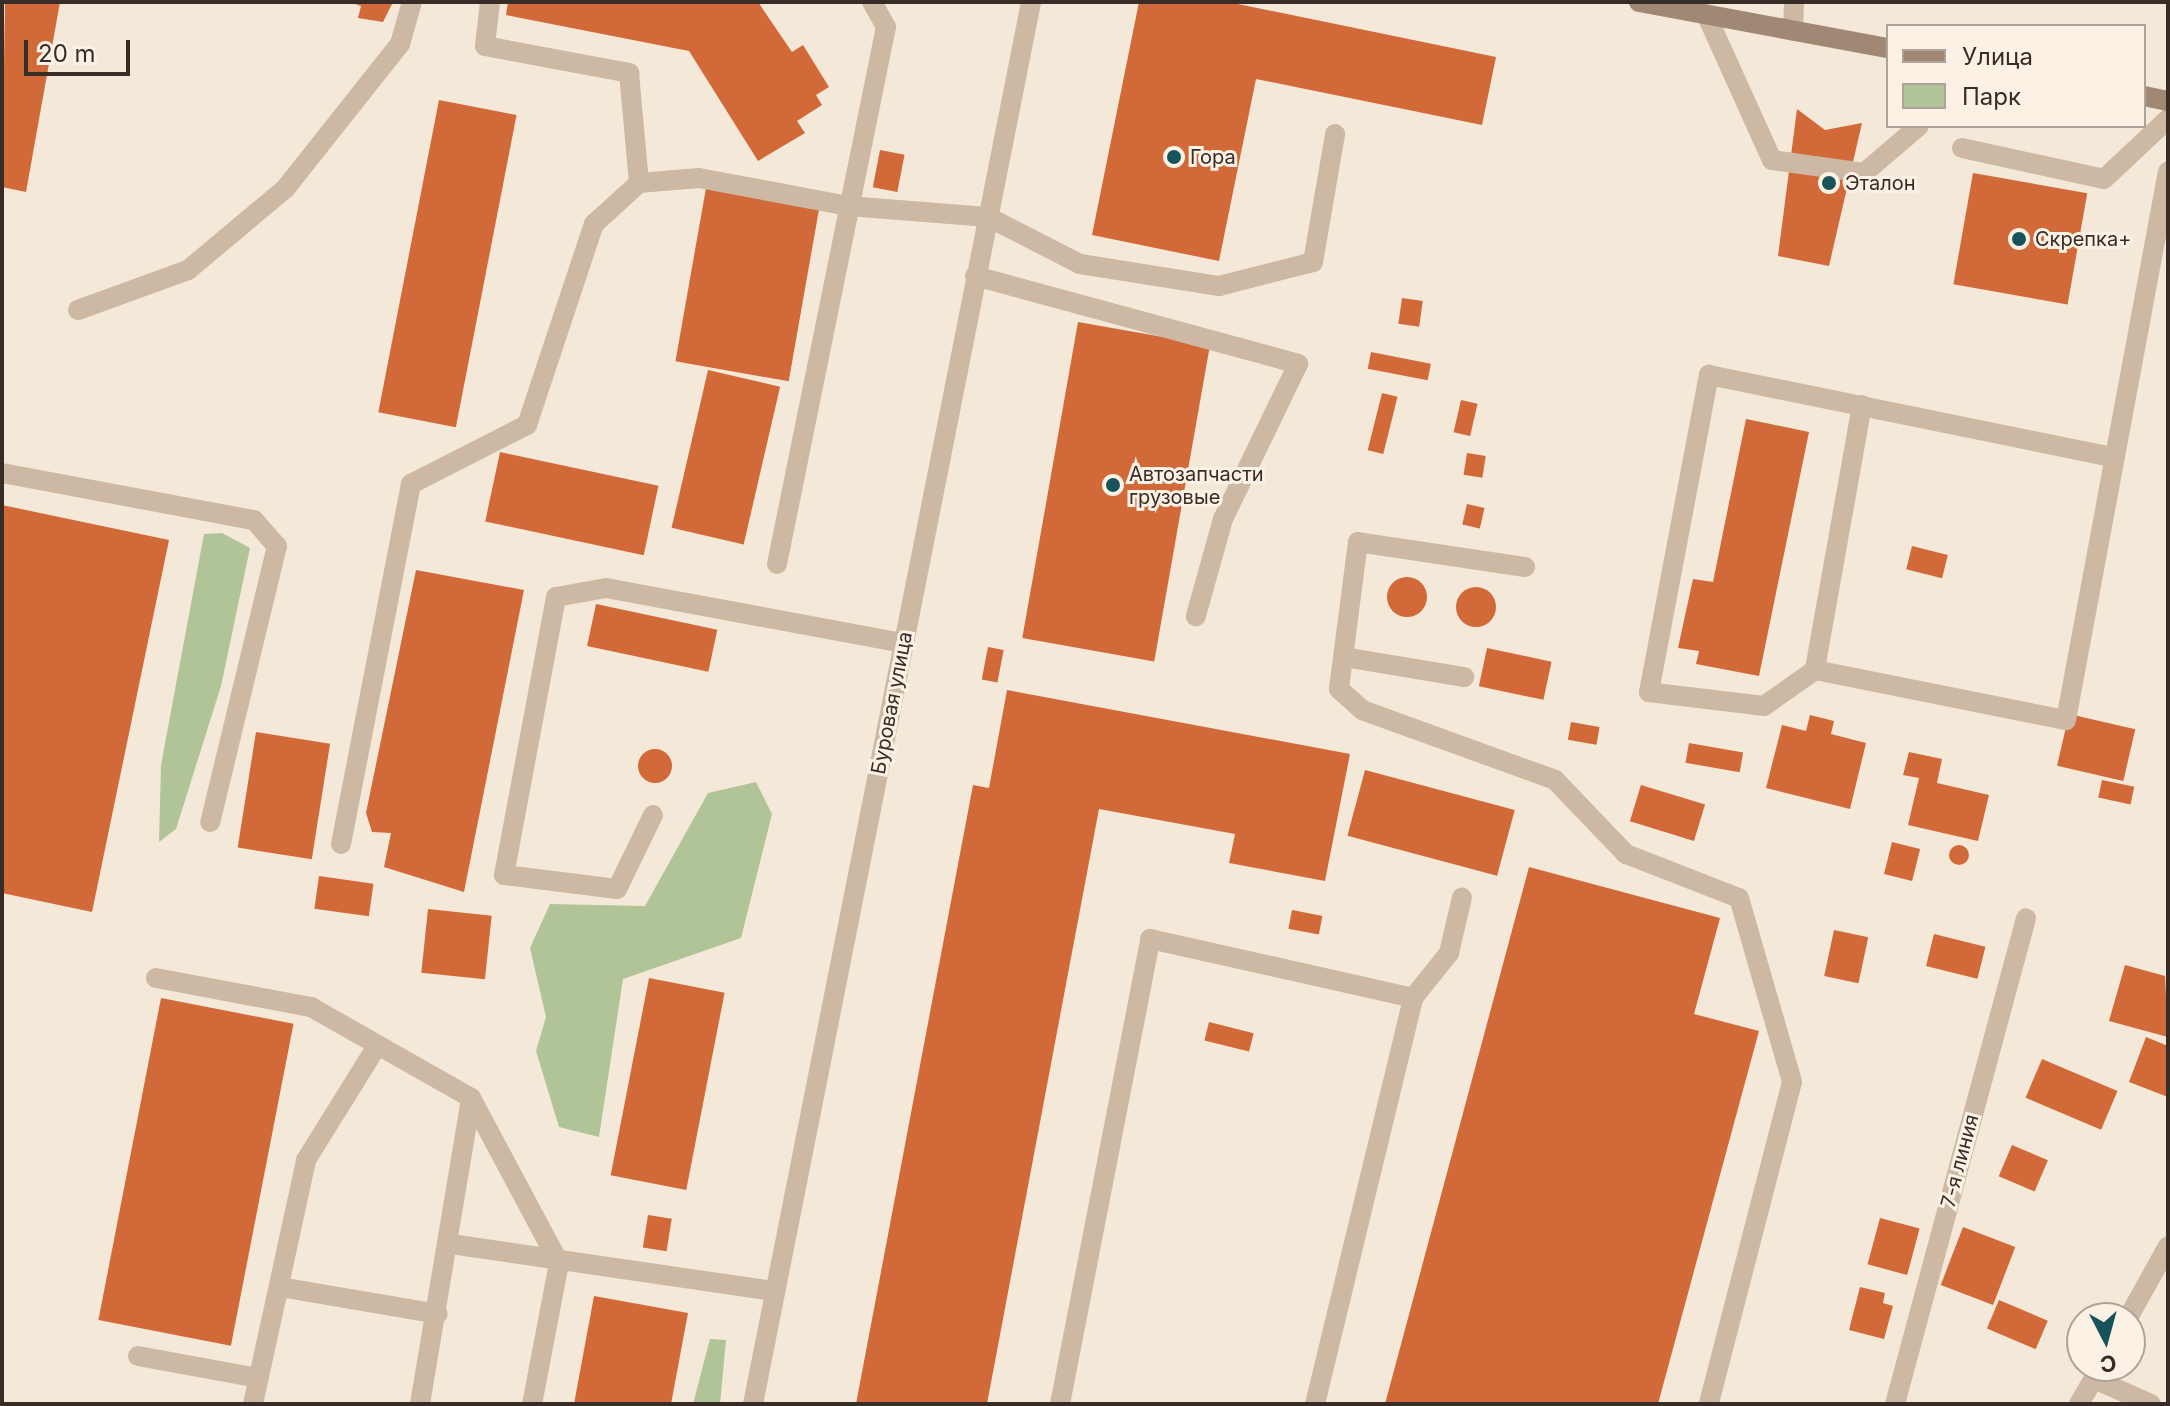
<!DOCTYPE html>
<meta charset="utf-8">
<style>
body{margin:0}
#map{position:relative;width:2170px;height:1406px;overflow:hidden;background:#f4e9d8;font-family:Inter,sans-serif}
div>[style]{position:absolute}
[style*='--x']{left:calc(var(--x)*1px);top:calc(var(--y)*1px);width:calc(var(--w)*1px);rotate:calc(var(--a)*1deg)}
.green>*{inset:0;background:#b1c497}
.building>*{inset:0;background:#d16939;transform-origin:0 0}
.round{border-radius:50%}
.lane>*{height:20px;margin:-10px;padding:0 10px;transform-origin:10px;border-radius:10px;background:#cdb9a3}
.street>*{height:20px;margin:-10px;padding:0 10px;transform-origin:10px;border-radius:10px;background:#cdb9a3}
.secondary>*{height:20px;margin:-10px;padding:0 10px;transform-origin:10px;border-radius:10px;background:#a08874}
.dots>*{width:22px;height:22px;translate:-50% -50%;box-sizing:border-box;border:4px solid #fbf2e5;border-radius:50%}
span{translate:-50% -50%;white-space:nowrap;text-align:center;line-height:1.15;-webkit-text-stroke:6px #fbf2e5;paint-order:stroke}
.poi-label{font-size:20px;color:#372c26}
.left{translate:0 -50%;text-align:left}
.street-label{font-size:20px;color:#372c26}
.frame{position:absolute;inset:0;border:4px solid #372c26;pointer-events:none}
.legend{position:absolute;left:1886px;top:24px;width:260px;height:104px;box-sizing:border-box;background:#fbf2e5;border:2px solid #ada399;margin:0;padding:10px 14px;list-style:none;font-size:24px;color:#372c26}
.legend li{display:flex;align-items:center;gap:16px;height:40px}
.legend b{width:40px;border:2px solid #ada399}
.north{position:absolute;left:2066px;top:1302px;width:80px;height:80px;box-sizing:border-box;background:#fbf2e5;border:2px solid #ada399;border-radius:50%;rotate:174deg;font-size:22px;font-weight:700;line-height:32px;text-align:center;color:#372c26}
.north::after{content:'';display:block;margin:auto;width:28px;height:36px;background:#18535c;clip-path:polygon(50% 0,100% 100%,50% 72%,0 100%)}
.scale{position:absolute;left:24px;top:40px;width:106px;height:36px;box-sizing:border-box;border:4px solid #372c26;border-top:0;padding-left:10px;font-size:24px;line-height:28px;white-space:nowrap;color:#372c26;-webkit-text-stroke:6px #fbf2e5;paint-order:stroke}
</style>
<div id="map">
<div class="green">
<div style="clip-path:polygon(222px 533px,250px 548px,221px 686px,176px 829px,159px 842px,161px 765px,204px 534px)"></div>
<div style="clip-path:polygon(756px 782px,772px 814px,741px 938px,623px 979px,599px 1137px,559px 1127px,536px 1051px,546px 1017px,530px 948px,550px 904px,645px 906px,708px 793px)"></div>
<div style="clip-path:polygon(710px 1339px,726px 1340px,720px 1404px,693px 1404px)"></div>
</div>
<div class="building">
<div style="clip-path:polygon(5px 2px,60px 2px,26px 192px,2px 187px)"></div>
<div style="clip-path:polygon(349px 2px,393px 2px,383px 22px,358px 18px,361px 6px)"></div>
<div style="clip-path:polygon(508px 2px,758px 2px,792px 52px,803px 45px,829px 87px,816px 95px,822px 105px,797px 121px,805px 133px,758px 161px,689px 51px,506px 15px)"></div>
<div style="clip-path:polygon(1139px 2px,1228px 2px,1496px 57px,1482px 125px,1256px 79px,1219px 261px,1092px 235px)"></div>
<div style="left:439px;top:100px;width:79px;height:318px;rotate:11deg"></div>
<div style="clip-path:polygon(1797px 109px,1825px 130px,1862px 123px,1829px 266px,1778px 256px)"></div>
<div style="left:880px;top:150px;width:25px;height:38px;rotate:11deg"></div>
<div style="left:1973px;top:173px;width:116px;height:113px;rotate:10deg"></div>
<div style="left:706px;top:188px;width:115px;height:176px;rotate:10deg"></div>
<div style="left:1402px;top:298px;width:21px;height:26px;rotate:8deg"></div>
<div style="left:1078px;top:322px;width:134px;height:321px;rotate:10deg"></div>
<div style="left:1371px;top:352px;width:61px;height:17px;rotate:11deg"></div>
<div style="left:708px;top:370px;width:74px;height:162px;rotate:13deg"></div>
<div style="left:1382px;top:393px;width:16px;height:59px;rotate:14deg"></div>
<div style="left:1461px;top:400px;width:17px;height:33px;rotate:13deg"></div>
<div style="clip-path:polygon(1746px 419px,1809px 432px,1759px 676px,1696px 664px,1699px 651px,1678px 648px,1693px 579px,1713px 582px)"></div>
<div style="left:500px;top:452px;width:162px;height:71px;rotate:12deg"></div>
<div style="left:1467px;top:453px;width:19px;height:22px;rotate:9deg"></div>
<div style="left:1467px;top:504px;width:18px;height:21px;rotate:13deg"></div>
<div style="clip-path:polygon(2px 505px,169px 540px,92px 912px,2px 893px)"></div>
<div style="left:1912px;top:546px;width:37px;height:24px;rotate:14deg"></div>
<div style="clip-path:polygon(416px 570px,524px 590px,464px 892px,384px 867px,391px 833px,372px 832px,366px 813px)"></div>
<div class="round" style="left:1387px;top:577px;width:40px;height:40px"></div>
<div class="round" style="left:1456px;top:587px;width:40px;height:40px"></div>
<div style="left:596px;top:604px;width:124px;height:43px;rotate:12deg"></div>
<div style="left:988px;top:647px;width:16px;height:33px;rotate:11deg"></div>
<div style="left:1487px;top:648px;width:66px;height:39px;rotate:12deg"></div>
<div style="clip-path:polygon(1007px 690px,1350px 754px,1325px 881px,1229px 863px,1235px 834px,1099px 809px,987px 1404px,856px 1404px,973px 785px,989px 788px)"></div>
<div style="left:2069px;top:714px;width:68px;height:53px;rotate:13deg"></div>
<div style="clip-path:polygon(1810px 715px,1834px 721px,1831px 734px,1866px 743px,1850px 809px,1766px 788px,1782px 725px,1806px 731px)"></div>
<div style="left:1571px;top:722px;width:29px;height:18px;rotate:10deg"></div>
<div style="left:256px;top:732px;width:75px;height:117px;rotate:9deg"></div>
<div style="left:1689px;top:743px;width:55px;height:20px;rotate:10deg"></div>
<div class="round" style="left:638px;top:749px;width:34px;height:34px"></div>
<div style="clip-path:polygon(1909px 752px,1942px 759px,1937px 783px,1989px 795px,1978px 841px,1908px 825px,1919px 778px,1903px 775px)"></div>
<div style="left:1365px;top:770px;width:155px;height:68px;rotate:15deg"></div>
<div style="left:2102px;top:780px;width:33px;height:18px;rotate:12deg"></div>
<div style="left:1641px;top:785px;width:67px;height:38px;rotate:17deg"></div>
<div style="left:1892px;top:842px;width:29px;height:33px;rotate:14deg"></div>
<div class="round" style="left:1949px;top:845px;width:20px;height:20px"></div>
<div style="clip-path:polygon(1529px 867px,1720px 918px,1694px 1014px,1759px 1031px,1658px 1404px,1385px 1404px)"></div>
<div style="left:319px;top:876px;width:55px;height:33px;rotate:8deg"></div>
<div style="left:428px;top:909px;width:64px;height:64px;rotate:6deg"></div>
<div style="left:1292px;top:910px;width:31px;height:19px;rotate:11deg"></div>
<div style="left:1834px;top:930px;width:35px;height:47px;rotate:12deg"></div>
<div style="left:1934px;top:934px;width:53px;height:33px;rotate:14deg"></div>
<div style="clip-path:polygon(2125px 965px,2165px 976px,2168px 1037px,2109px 1021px)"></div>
<div style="left:649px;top:978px;width:77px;height:201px;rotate:11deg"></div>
<div style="left:161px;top:998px;width:135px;height:328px;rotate:11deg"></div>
<div style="left:1209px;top:1022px;width:46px;height:19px;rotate:14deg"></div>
<div style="clip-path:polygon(2146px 1037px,2168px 1046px,2168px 1097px,2129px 1082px)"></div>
<div style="left:2042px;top:1059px;width:82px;height:42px;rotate:23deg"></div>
<div style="left:2012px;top:1145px;width:39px;height:34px;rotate:23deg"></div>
<div style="left:648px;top:1215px;width:24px;height:33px;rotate:9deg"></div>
<div style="left:1880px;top:1218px;width:41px;height:48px;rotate:15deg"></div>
<div style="left:1963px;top:1227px;width:56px;height:62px;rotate:21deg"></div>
<div style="clip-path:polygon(1860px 1287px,1885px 1293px,1883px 1303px,1893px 1306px,1884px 1339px,1849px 1330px)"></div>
<div style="clip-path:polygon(594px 1296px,688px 1313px,671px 1404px,574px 1404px)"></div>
<div style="left:1999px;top:1300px;width:53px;height:31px;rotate:23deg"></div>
</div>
<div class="lane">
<div style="--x:490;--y:2;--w:44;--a:96.5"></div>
<div style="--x:485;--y:46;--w:147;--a:10.6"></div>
<div style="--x:629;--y:73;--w:110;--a:84.8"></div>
<div style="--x:1706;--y:14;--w:160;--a:65.7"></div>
<div style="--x:1772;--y:160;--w:93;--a:8"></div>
<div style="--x:1864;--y:173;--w:72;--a:-40.5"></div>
<div style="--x:1793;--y:31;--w:29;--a:-88"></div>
<div style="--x:1962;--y:148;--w:145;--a:12.3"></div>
<div style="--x:2104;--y:179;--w:88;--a:-43.2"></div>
<div style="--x:975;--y:276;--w:335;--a:15.2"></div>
<div style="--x:1298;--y:364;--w:172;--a:115.8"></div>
<div style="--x:1223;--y:519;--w:101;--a:105.6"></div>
<div style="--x:78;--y:310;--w:117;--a:-20"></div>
<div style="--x:188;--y:270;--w:126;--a:-39.9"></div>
<div style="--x:285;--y:189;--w:185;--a:-51.6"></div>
<div style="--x:400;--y:44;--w:44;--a:-74.1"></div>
<div style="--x:1862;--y:405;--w:269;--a:100.1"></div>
<div style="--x:1815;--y:670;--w:256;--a:11.3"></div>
<div style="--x:2066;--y:720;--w:558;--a:-79.47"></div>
<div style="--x:2;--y:473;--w:256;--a:10.6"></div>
<div style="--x:254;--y:520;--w:35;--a:49"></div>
<div style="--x:277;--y:546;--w:284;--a:103.6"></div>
<div style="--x:777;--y:564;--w:548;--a:-78.53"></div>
<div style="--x:886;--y:27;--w:29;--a:-119"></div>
<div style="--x:1525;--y:567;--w:169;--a:-171.5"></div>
<div style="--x:1358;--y:542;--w:148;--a:97.4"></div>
<div style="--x:1339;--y:689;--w:31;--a:42"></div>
<div style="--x:1362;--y:710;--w:205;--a:19.9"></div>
<div style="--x:1555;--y:780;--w:103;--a:46.2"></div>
<div style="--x:1626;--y:854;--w:121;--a:21.3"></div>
<div style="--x:1739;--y:898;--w:191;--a:73.9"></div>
<div style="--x:1792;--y:1082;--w:333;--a:104.5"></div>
<div style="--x:1344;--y:657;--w:122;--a:9.5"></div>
<div style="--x:1815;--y:670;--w:62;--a:144.8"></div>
<div style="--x:1764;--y:706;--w:116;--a:-173.1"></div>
<div style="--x:1649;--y:692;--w:323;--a:-79.3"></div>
<div style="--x:1709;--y:375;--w:412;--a:11.5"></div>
<div style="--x:653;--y:815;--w:82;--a:115.9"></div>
<div style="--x:617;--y:889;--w:114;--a:-172.9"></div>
<div style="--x:504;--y:875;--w:283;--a:-79.4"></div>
<div style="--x:556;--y:597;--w:51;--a:-10.2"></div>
<div style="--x:606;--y:588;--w:303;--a:10.5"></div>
<div style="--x:341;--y:844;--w:367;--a:-79"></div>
<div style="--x:411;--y:484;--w:130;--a:-27"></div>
<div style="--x:527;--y:425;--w:212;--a:-71.6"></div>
<div style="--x:594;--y:224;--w:61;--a:-42.3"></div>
<div style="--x:639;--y:183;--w:60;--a:-4.8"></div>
<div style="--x:699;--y:178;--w:152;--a:10.6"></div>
<div style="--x:848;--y:206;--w:140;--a:4.5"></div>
<div style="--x:988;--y:217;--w:103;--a:27.1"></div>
<div style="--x:1080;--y:264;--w:141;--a:9"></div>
<div style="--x:1219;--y:286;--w:97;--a:-14.3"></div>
<div style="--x:1313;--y:262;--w:130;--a:-80.2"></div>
<div style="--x:156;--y:978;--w:158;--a:10.6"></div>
<div style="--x:311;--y:1007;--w:184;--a:29.6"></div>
<div style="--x:471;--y:1098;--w:187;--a:61.9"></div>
<div style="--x:559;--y:1263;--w:144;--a:100.8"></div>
<div style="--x:451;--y:1244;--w:327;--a:8.3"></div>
<div style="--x:280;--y:1287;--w:160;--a:9.7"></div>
<div style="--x:138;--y:1356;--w:122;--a:10.4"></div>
<div style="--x:253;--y:1404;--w:250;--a:-77.7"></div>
<div style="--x:306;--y:1160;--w:134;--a:-58.1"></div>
<div style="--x:420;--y:1404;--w:310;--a:-80.5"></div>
<div style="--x:1060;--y:1404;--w:474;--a:-79"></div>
<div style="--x:1150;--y:939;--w:270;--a:12.6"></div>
<div style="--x:1315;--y:1404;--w:418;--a:-76.4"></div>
<div style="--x:1413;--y:998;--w:58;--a:-51.3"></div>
<div style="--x:1449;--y:953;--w:57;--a:-76.9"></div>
</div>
<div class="street">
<div style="--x:2128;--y:1318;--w:82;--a:-60.9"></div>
<div style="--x:2094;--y:1379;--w:62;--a:23.7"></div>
<div style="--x:753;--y:1404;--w:1429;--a:-78.78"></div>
<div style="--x:1895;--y:1404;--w:503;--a:-74.91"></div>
<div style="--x:2079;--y:1404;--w:44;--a:-59.9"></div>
</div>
<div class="secondary">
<div style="--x:1639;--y:2;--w:253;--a:10.5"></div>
<div style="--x:2144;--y:96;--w:25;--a:12"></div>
</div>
<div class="dots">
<div style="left:1174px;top:157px;background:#18535c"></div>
<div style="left:1829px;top:183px;background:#18535c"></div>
<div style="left:2019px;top:239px;background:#18535c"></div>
<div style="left:1113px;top:485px;background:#18535c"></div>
</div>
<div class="poi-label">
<span class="left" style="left:1190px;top:157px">Гора</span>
<span class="left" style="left:1845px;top:183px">Эталон</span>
<span class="left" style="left:2035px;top:239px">Скрепка+</span>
<span class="left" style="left:1129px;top:486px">Автозапчасти<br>грузовые</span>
</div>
<div class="street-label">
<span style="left:892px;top:703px;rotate:-79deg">Буровая улица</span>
<span style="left:1960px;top:1161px;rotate:-75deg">7-я линия</span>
</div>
<div class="frame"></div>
<ul class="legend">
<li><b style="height:10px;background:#a08874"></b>Улица</li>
<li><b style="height:22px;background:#b1c497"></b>Парк</li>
</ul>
<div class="north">С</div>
<div class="scale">20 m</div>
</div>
